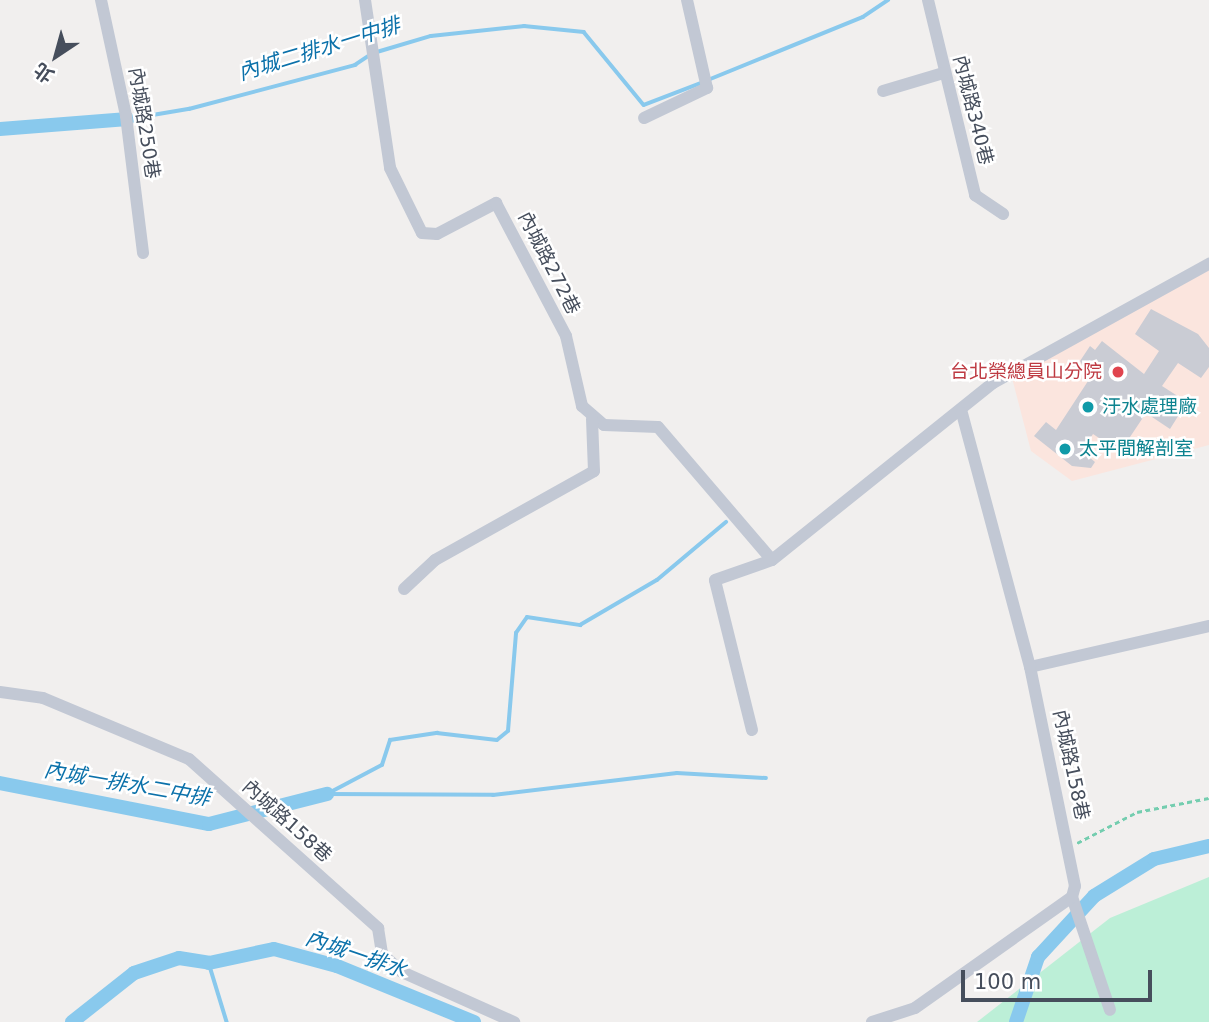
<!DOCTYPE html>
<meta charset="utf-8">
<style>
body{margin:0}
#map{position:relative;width:1209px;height:1022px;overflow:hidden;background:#f1efee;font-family:"DejaVu Sans","Noto Sans TC",sans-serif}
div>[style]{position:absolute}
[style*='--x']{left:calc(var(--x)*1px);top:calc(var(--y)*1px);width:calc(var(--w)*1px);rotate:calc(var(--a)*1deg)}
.medical>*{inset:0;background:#fbe5de}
.green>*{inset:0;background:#bcefd7}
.stream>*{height:3.5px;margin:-1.75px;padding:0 1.75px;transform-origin:1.75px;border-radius:1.75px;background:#89c9ed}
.canal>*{height:14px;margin:-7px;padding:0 7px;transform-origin:7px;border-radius:7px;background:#89c9ed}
.building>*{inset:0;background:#caccd4}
.path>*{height:2.5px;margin-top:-1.25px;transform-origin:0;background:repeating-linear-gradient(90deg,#74cdaf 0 5px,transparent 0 8.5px)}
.minor>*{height:12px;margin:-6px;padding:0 6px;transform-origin:6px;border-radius:6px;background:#c2c8d4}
.dots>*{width:19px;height:19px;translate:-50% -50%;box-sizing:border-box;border:4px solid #fff;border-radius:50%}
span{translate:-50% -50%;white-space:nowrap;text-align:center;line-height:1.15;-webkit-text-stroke:5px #fff;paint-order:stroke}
.street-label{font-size:19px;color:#464e5c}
.health-label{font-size:19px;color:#be3a42}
.right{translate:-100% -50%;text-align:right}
.culture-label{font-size:19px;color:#0d838f}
.left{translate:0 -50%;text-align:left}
.water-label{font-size:21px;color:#0b71aa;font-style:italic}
.north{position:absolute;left:21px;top:21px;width:70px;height:70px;-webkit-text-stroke:5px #fff;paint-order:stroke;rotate:216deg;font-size:19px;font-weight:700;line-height:28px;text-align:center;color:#464e5c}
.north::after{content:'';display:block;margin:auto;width:24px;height:32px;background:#464e5c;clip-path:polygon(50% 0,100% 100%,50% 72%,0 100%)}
.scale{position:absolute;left:961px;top:970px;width:191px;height:32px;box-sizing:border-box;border:4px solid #464e5c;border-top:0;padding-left:9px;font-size:21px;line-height:24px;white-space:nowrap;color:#464e5c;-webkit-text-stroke:5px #fff;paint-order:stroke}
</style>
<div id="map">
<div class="medical">
<div style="clip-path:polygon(1209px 270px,1209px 445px,1072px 481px,1031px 451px,1012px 378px)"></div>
</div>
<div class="green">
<div style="clip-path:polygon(1209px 877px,1209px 1022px,977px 1022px,1110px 918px)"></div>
</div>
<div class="stream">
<div style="--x:377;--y:52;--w:56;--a:-16.5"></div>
<div style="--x:431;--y:36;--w:94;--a:-6.1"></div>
<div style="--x:524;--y:26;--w:60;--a:5.7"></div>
<div style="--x:584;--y:32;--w:94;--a:50.6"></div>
<div style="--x:644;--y:105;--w:61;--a:-21.1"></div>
<div style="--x:708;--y:80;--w:167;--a:-22.1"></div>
<div style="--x:863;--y:17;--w:30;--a:-34"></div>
<div style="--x:129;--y:119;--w:61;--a:-9.5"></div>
<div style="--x:189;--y:109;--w:172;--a:-14.8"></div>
<div style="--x:355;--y:65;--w:18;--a:-34"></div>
<div style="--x:327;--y:794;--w:62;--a:-27.8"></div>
<div style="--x:382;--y:765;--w:26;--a:-72"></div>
<div style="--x:390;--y:740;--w:48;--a:-8.5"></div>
<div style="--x:437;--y:733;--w:60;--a:6.7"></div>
<div style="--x:497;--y:740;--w:14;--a:-39"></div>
<div style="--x:508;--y:731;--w:98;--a:-85.3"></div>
<div style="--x:516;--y:633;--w:19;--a:-55"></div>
<div style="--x:527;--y:617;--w:54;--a:8.6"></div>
<div style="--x:580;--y:625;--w:89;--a:-30.3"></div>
<div style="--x:657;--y:580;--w:90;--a:-40"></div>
<div style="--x:327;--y:794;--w:166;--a:0.3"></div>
<div style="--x:493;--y:795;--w:185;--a:-6.8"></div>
<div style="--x:677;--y:773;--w:89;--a:3.2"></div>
<div style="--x:209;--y:963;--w:62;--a:73"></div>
</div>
<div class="canal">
<div style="--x:0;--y:129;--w:128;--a:-4.5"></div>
<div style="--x:0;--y:783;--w:213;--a:11.1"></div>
<div style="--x:209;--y:824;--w:122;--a:-14.3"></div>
<div style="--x:72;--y:1022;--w:79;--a:-38.3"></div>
<div style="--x:134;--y:973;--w:47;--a:-18.4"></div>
<div style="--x:179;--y:958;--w:30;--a:9"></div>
<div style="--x:209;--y:963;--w:66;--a:-12.2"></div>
<div style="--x:274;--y:949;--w:65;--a:15.1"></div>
<div style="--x:337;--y:966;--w:148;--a:22.2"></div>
<div style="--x:1016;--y:1022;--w:69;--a:-71.3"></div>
<div style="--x:1038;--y:957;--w:83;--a:-47.4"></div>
<div style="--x:1094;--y:896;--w:70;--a:-31.7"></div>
<div style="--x:1154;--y:859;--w:57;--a:-13.3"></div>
</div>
<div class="building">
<div style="clip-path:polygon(1151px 309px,1198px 334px,1209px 348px,1209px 367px,1201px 378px,1178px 363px,1162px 386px,1187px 402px,1170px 429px,1146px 413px,1120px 452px,1093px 434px,1082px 451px,1095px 462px,1091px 468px,1072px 466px,1034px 436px,1046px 422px,1056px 430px,1090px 378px,1080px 361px,1090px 346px,1095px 350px,1102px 341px,1144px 374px,1159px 351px,1135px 334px)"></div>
</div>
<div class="path">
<div style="--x:1077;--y:843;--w:68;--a:-27.3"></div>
<div style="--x:1137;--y:812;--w:73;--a:-11"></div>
</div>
<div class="minor">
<div style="--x:101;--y:0;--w:119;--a:77.8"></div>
<div style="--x:126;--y:116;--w:138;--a:82.9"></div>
<div style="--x:365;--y:0;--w:170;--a:81.5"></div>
<div style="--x:390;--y:168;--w:72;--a:63.8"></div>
<div style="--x:422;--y:233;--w:15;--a:4"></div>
<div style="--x:437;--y:234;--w:67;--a:-27.7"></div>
<div style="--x:496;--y:203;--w:150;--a:62.2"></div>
<div style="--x:566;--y:336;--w:72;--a:77.1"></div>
<div style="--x:582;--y:406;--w:29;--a:41"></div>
<div style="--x:604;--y:425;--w:54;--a:2.1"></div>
<div style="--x:658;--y:427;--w:175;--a:49.4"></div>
<div style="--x:928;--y:0;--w:201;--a:76.4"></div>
<div style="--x:975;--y:195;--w:34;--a:34"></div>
<div style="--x:883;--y:91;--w:63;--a:-16.7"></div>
<div style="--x:644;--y:118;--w:70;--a:-25.5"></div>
<div style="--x:707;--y:88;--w:90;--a:-102.8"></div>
<div style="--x:404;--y:589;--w:42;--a:-43.1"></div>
<div style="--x:435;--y:560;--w:182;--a:-29.2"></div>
<div style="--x:594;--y:471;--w:52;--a:-92.2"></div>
<div style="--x:1030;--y:667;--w:184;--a:-12.9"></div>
<div style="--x:0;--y:692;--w:43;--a:7.9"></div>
<div style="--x:43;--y:698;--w:158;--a:22.7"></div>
<div style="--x:189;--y:759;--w:254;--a:41.8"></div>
<div style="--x:378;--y:928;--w:26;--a:81"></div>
<div style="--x:382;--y:954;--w:27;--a:42"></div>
<div style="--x:402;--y:972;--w:123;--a:24.1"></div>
<div style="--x:752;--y:730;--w:154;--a:-103.9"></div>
<div style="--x:715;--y:580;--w:60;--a:-19.3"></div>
<div style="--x:772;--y:560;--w:283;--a:-38.7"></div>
<div style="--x:993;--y:383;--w:247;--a:-28.9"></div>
<div style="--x:1072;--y:897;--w:119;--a:71.4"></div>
<div style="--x:872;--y:1022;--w:45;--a:-18"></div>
<div style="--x:915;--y:1008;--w:192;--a:-35.3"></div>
<div style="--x:1072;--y:897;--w:11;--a:-75"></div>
<div style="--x:1075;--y:886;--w:224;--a:-101.6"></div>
<div style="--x:1030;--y:667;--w:263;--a:-105"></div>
</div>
<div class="dots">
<div style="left:1118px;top:372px;background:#e0444e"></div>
<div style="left:1088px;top:407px;background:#0f9aa8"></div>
<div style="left:1065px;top:449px;background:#0f9aa8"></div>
</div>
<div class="street-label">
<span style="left:973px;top:110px;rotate:76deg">內城路340巷</span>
<span style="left:144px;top:123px;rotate:81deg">內城路250巷</span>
<span style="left:549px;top:263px;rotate:63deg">內城路272巷</span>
<span style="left:1071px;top:765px;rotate:78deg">內城路158巷</span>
<span style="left:287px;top:821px;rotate:42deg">內城路158巷</span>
</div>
<div class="health-label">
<span class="right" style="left:1102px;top:372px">台北榮總員山分院</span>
</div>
<div class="culture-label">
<span class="left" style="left:1102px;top:407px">汙水處理廠</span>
<span class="left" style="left:1079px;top:449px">太平間解剖室</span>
</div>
<div class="water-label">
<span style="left:319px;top:49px;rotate:-17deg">內城二排水一中排</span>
<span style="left:127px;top:784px;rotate:10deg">內城一排水二中排</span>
<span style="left:356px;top:954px;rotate:19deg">內城一排水</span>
</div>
<div class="north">北</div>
<div class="scale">100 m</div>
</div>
